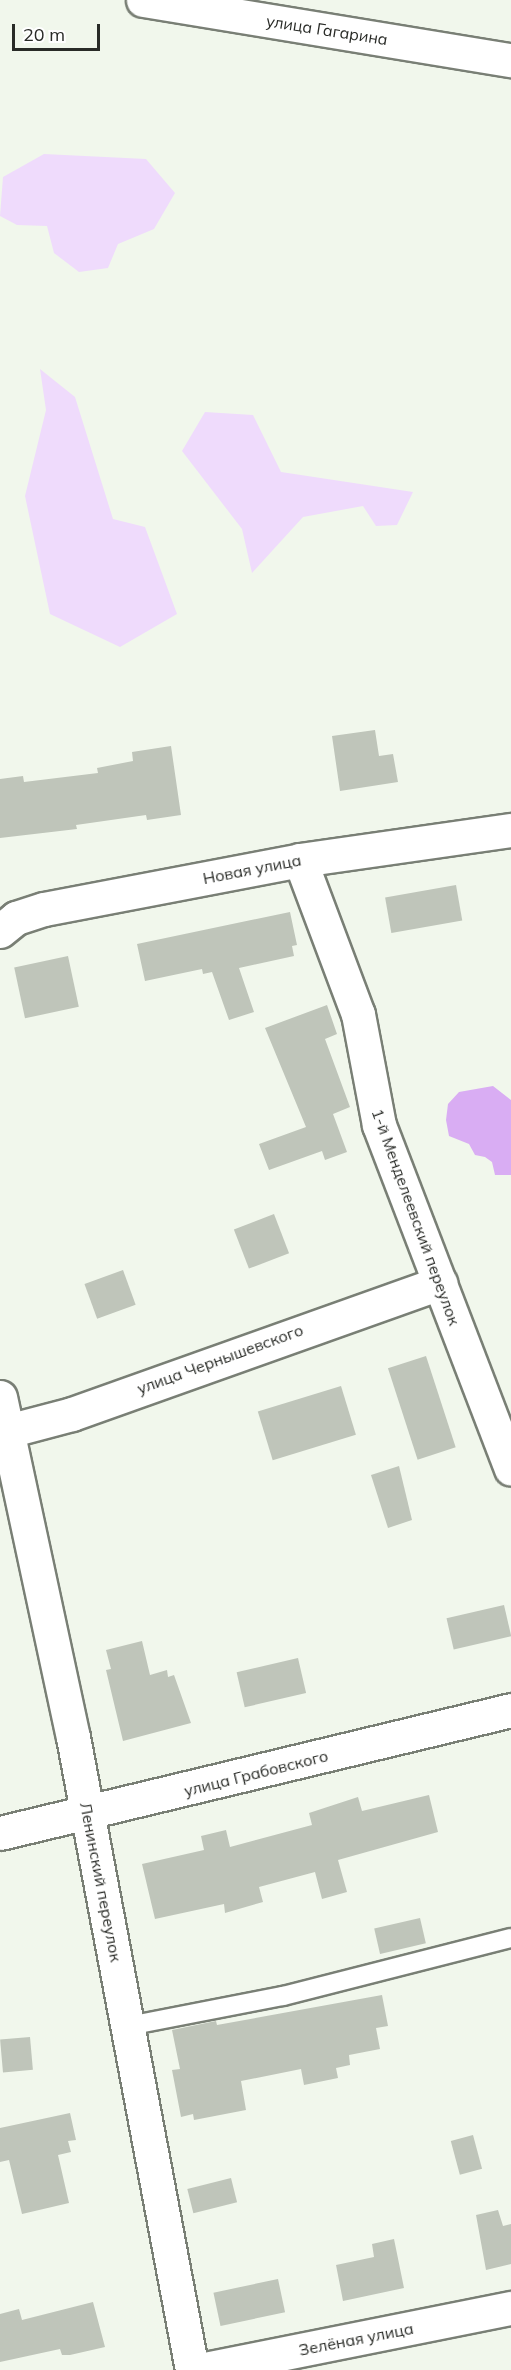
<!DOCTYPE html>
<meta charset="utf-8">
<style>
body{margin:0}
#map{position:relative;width:511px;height:2370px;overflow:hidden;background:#f1f7ec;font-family:Mulish,sans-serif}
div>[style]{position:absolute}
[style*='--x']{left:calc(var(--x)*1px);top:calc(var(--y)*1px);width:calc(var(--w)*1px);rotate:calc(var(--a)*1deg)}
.green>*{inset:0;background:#efdbfc}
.water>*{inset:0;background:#d9adf3}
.building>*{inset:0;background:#bfc5ba;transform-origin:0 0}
.roads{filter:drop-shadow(2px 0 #797f75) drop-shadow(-2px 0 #797f75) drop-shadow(0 2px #797f75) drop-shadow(0 -2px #797f75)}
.service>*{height:18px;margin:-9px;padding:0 9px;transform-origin:9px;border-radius:9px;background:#fff}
.minor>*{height:33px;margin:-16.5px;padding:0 16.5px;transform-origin:16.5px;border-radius:16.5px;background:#fff}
.secondary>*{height:33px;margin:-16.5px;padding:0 16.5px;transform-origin:16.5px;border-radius:16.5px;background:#fff}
span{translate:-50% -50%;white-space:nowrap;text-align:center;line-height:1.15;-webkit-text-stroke:4.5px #fff;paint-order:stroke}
.street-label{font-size:16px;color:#292b27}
.scale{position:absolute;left:12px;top:24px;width:88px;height:27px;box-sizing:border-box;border:3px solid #292b27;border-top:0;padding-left:8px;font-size:18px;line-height:21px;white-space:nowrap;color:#292b27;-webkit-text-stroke:4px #fff;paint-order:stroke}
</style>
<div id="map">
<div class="green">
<div style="clip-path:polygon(44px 154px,146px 159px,175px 193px,154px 229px,118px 244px,108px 268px,79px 272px,54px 253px,47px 226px,17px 225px,0 216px,3px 177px)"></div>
<div style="clip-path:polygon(40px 369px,75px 397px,113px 519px,145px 527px,177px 614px,120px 647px,50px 614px,25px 496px,46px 410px)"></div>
<div style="clip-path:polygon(205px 412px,253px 415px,281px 472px,413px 492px,397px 525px,376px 526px,363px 506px,303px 517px,252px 573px,242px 529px,182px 451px)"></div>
</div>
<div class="water">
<div style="clip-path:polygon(493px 1086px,511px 1100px,511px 1175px,495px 1175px,492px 1162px,485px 1157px,475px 1155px,469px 1144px,449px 1136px,446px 1120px,448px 1104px,459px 1092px)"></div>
</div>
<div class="building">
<div style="clip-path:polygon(375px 730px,379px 756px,393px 754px,398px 782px,340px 791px,332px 736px)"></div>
<div style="clip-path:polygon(171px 746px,181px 815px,147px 820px,146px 815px,76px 825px,77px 829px,0 838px,0 779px,23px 776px,24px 782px,98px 773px,97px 768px,133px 761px,132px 752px)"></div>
<div style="left:456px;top:885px;width:36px;height:72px;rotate:80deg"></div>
<div style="clip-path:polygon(290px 912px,297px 945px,292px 946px,294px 956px,239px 968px,254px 1012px,229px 1020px,212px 972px,203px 974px,202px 969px,145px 981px,137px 944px)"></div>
<div style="left:68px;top:956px;width:52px;height:55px;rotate:78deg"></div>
<div style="clip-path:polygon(327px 1005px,337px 1034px,325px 1039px,350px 1107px,333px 1114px,347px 1152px,325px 1160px,322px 1151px,269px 1170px,259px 1144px,306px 1127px,265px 1028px)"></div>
<div style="left:274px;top:1214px;width:42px;height:43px;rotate:69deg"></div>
<div style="left:123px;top:1270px;width:37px;height:41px;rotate:70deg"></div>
<div style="left:426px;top:1356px;width:96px;height:40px;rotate:72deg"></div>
<div style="left:341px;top:1386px;width:51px;height:87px;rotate:73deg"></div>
<div style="clip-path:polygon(399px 1466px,412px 1520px,388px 1528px,371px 1475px)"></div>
<div style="left:504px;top:1605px;width:32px;height:59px;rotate:77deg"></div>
<div style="clip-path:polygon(142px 1641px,150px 1675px,167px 1670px,168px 1677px,174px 1675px,191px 1723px,123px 1741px,106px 1670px,111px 1669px,106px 1650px)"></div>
<div style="left:298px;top:1658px;width:36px;height:63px;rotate:77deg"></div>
<div style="clip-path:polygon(429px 1795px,438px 1832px,338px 1860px,347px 1892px,322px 1899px,315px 1872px,259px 1887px,263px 1902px,225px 1913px,224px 1904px,155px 1919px,142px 1864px,204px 1850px,201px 1836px,226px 1830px,230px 1847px,312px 1825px,309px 1813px,358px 1797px,362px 1811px)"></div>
<div style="left:420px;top:1918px;width:26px;height:47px;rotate:77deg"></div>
<div style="clip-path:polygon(382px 1995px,388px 2026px,376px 2028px,380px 2049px,349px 2055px,350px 2065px,336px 2068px,338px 2078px,304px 2085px,301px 2069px,241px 2081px,246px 2110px,194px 2120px,193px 2114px,181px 2117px,172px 2070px,180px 2069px,172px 2030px,216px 2021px,217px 2025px)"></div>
<div style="left:30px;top:2037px;width:33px;height:30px;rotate:85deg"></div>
<div style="clip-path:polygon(70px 2113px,76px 2140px,68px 2141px,71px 2152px,58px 2155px,69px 2203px,22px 2214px,9px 2160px,0 2162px,0 2128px)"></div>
<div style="left:473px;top:2135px;width:35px;height:23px;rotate:75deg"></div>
<div style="left:231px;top:2178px;width:25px;height:45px;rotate:76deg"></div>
<div style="clip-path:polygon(498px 2210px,503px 2226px,511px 2224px,511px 2264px,486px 2270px,476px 2215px)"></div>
<div style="clip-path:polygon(394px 2239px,404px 2288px,343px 2301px,336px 2265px,374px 2257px,372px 2244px)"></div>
<div style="left:278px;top:2279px;width:34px;height:66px;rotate:78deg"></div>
<div style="clip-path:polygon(93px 2302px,105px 2347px,70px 2355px,62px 2355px,60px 2349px,0 2362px,0 2314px,19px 2309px,22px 2320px)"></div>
</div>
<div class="roads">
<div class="service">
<div style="--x:128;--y:2026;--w:158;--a:-11"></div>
<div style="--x:283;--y:1996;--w:235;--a:-14.3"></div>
</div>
<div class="minor">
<div style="--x:300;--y:860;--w:165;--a:69.4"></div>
<div style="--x:358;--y:1014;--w:113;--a:79.3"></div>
<div style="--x:379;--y:1125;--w:368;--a:69"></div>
<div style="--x:0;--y:931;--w:21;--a:-39"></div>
<div style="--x:16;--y:918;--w:29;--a:-18"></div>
<div style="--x:44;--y:909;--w:261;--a:-10.8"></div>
<div style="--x:300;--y:860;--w:213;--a:-8.1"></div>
<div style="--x:0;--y:1397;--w:348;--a:77.9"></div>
<div style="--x:73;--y:1737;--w:644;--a:79.35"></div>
<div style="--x:0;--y:1433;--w:74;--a:-14.8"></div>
<div style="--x:72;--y:1414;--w:391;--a:-19.6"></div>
<div style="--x:0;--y:1833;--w:526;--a:-13.53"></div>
<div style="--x:200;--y:2370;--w:317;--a:-11.3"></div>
</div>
<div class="secondary">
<div style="--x:143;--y:0;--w:373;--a:9.3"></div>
</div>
</div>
<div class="street-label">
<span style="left:327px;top:30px;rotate:9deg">улица Гагарина</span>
<span style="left:252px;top:869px;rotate:-11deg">Новая улица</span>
<span style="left:416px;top:1217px;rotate:70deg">1-й Менделеевский переулок</span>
<span style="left:220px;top:1359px;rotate:-20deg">улица Чернышевского</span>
<span style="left:256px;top:1773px;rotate:-14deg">улица Грабовского</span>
<span style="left:101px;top:1882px;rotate:79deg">Ленинский переулок</span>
<span style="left:356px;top:2339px;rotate:-11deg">Зелёная улица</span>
</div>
<div class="scale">20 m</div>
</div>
